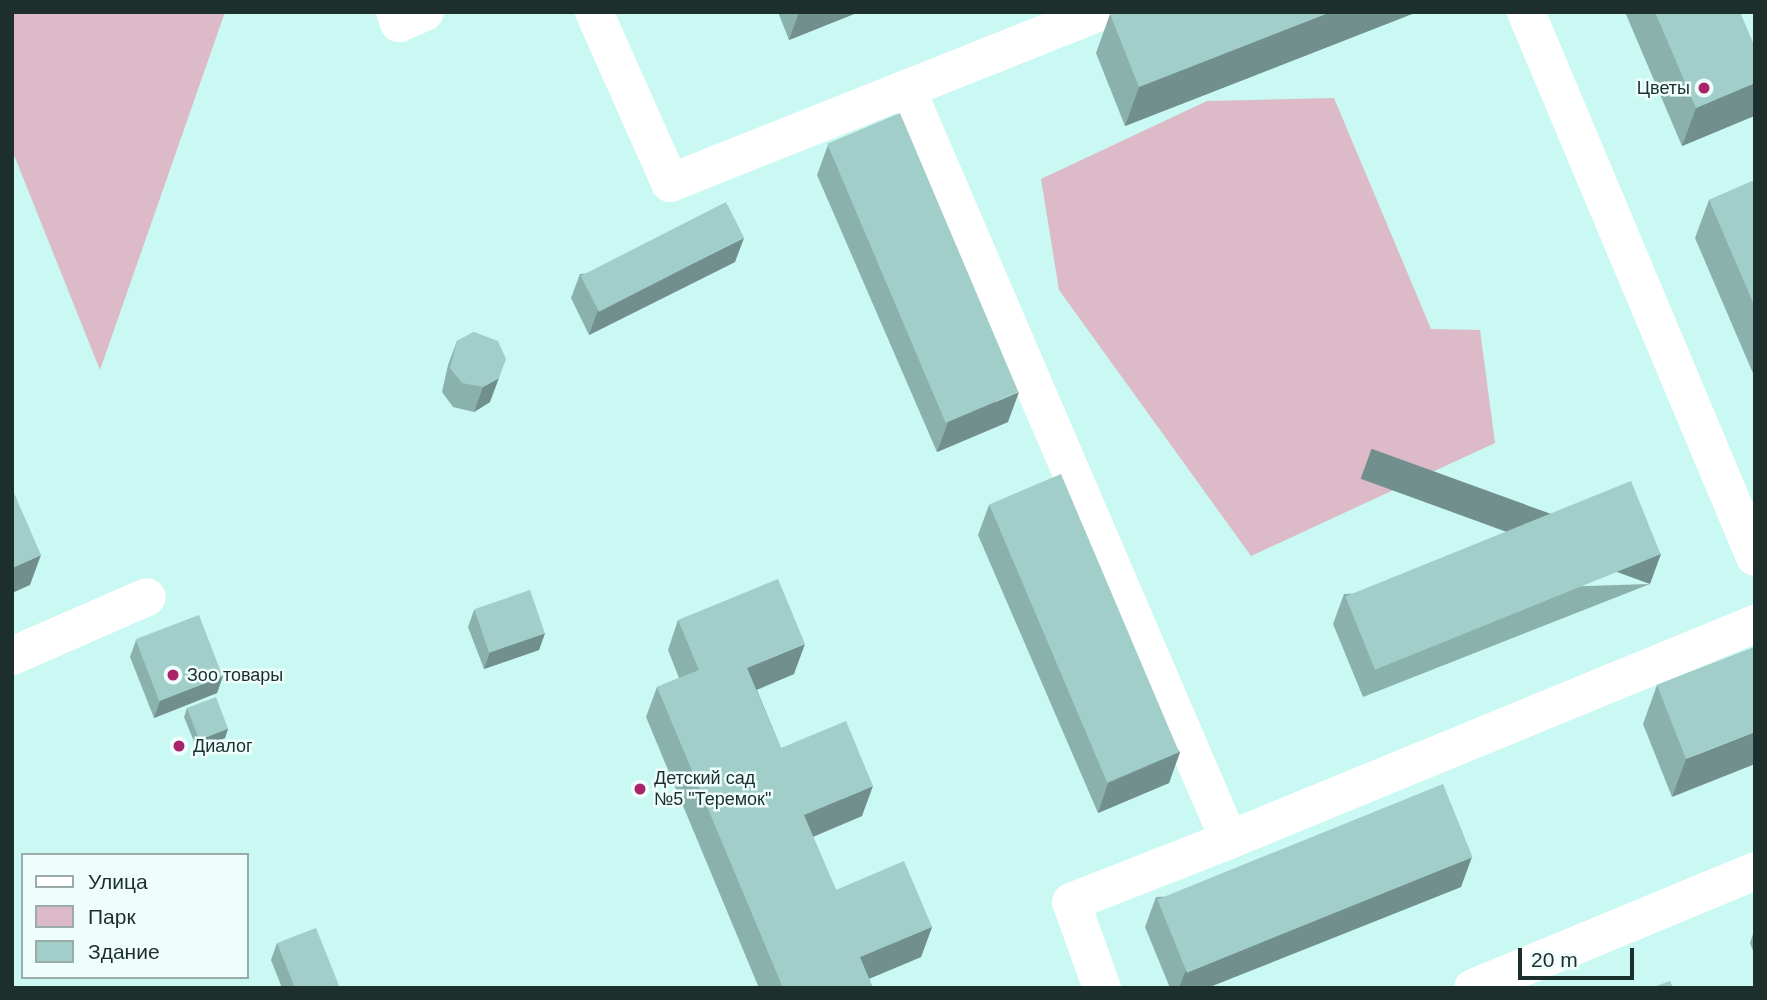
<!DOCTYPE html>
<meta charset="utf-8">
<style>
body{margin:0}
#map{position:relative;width:1767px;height:1000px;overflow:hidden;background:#caf8f2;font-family:Arial,sans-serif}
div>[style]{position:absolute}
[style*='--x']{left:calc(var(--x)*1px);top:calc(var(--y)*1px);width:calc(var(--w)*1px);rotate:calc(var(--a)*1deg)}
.green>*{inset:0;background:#ddbac7}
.minor>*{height:38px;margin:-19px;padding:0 19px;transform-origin:19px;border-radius:19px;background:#fff}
.wall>*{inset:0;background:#8bb1ad}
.shaded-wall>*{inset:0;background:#71908d;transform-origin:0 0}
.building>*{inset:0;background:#a2cec9;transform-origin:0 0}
.dots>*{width:19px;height:19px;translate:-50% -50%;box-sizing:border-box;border:4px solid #edfefc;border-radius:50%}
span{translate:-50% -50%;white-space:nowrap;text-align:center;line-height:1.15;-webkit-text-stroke:5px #edfefc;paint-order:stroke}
.poi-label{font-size:18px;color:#1d2f2d}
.right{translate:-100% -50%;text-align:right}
.left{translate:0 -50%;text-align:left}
.frame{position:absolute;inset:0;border:14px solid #1d2f2d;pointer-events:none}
.legend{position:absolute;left:21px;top:853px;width:228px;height:126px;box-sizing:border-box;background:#edfefc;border:2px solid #9aaba9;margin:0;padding:9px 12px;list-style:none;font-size:21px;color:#1d2f2d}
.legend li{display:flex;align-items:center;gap:14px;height:35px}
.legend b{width:35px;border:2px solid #9aaba9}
.scale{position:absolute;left:1518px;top:948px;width:116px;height:32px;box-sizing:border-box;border:4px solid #1d2f2d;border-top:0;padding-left:9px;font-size:21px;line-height:24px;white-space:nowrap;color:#1d2f2d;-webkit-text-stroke:5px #edfefc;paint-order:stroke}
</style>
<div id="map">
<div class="green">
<div style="clip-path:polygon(12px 12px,225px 12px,100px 370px,12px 150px)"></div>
<div style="clip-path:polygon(1334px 98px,1431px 329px,1480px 330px,1495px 443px,1251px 556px,1059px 290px,1041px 179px,1207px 101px)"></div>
</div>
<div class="minor">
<div style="--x:395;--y:12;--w:12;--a:70"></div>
<div style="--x:399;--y:23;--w:28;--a:-23"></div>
<div style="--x:594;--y:12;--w:187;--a:66"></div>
<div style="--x:670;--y:183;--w:462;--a:-21.7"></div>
<div style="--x:1526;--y:12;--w:591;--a:67.21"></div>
<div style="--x:907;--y:90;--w:816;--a:66.76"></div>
<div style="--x:1229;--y:840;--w:569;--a:-22.33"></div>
<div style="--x:12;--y:656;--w:147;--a:-23.6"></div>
<div style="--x:1102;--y:988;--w:91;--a:-109.8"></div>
<div style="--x:1071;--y:902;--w:170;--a:-21.4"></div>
<div style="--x:1473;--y:988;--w:305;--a:-22.5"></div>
</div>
<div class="wall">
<div style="clip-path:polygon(778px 12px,859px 12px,789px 40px)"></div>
<div style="clip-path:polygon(1625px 12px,1740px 12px,1754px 116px,1682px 146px)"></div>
<div style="clip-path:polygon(1110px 14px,1412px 14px,1125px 126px,1096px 53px)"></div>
<div style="clip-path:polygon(828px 145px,1008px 422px,937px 452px,817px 175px)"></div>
<div style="clip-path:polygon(1755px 180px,1755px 378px,1695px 238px,1709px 200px)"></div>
<div style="clip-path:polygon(735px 262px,589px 335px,571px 298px,580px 274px)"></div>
<div style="clip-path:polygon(474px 332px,490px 402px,474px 412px,453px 407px,442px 392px,448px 365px,457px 341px)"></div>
<div style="clip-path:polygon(989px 505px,1180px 752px,1169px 783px,1098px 813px,978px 535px)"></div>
<div style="clip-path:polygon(1650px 584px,1363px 697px,1333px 624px,1344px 594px)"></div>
<div style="clip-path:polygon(474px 610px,545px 633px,539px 650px,484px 669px,468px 627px)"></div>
<div style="clip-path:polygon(678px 620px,794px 674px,757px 690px,781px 748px,862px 816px,813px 837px,836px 890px,932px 927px,921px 957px,869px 979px,873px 988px,759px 988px,646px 717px,657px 687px,679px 678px,668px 650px)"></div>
<div style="clip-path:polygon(136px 640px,223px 676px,217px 693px,154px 718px,130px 657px)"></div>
<div style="clip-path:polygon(1755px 647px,1672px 797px,1643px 724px,1657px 685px)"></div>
<div style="clip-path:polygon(187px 708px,228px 729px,225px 738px,197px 749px,184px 717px)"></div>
<div style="clip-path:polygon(1461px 887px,1207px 988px,1170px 988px,1145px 927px,1156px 897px)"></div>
<div style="clip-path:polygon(1755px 928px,1755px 956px,1750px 943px)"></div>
<div style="clip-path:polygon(277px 943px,340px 988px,282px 988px,271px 960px)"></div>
</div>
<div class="shaded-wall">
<div style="clip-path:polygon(799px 12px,859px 12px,789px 40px)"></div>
<div style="clip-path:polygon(1331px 12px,1412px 12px,1412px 14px,1125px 126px,1139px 87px)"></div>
<div style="clip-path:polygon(1755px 83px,1754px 116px,1682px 146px,1696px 108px)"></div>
<div style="clip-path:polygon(744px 238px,735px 262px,589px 335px,598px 310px)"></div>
<div style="clip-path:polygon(499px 378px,490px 402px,474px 412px,483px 387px)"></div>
<div style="clip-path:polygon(1019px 392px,1008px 422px,937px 452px,948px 422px)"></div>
<div style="left:1661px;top:554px;width:32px;height:308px;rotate:110deg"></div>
<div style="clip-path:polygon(41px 555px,30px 585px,12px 593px,12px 568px)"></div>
<div style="clip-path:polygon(545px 633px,539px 650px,484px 669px,490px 652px)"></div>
<div style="clip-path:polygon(805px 644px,794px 674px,736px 698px,747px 668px)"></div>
<div style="clip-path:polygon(223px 676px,217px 693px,154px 718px,160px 701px)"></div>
<div style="clip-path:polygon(228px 729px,225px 738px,197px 749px,200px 740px)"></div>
<div style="clip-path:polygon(1755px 732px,1755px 764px,1672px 797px,1686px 759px)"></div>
<div style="clip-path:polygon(1180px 752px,1169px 783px,1098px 813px,1108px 783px)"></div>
<div style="clip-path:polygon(873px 786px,862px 816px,793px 845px,804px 815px)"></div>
<div style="clip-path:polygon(1472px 857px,1461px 887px,1207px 988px,1179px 988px,1186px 970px)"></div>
<div style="clip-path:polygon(932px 927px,921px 957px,849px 987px,860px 957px)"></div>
</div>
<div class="building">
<div style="clip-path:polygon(1115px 12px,1331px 12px,1139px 87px,1110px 14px)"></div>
<div style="clip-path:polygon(1655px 12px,1740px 12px,1755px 47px,1755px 83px,1696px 108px)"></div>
<div style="left:900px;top:113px;width:303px;height:79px;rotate:67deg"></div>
<div style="clip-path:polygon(1755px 180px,1755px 307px,1709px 200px)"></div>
<div style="left:726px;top:202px;width:40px;height:163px;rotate:63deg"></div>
<div style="clip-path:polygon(474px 332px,498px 341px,506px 359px,499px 378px,483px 387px,462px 383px,450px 368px,457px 341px)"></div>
<div style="left:1061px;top:474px;width:302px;height:78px;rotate:67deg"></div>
<div style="left:1631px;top:481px;width:79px;height:308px;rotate:68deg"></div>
<div style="clip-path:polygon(12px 493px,14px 493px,41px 555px,12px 568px)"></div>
<div style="clip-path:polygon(778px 579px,805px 644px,747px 668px,781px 748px,846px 721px,873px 786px,804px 815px,836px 890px,904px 861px,932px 927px,860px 957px,873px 988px,783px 988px,657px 687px,699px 670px,678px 620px)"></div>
<div style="left:530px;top:590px;width:46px;height:59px;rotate:71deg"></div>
<div style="left:199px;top:615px;width:66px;height:68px;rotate:69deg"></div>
<div style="clip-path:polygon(1755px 647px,1755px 732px,1686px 759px,1657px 685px)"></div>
<div style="left:216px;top:697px;width:34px;height:31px;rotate:69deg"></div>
<div style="left:1443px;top:784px;width:79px;height:308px;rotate:68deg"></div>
<div style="clip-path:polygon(316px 928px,340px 988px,295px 988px,277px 943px)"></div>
<div style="clip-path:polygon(1670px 981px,1673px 988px,1651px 988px)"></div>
</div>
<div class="dots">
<div style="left:1704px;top:88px;background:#ab2369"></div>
<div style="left:173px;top:675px;background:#ab2369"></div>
<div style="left:179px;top:746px;background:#ab2369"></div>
<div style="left:640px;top:789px;background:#ab2369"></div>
</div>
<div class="poi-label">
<span class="right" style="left:1690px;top:88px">Цветы</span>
<span class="left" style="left:187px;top:675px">Зоо товары</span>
<span class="left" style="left:193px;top:746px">Диалог</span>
<span class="left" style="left:654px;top:789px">Детский сад<br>№5 "Теремок"</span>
</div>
<div class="frame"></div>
<ul class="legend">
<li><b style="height:9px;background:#fff"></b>Улица</li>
<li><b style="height:19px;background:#ddbac7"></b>Парк</li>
<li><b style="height:19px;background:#a2cec9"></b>Здание</li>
</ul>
<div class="scale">20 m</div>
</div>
